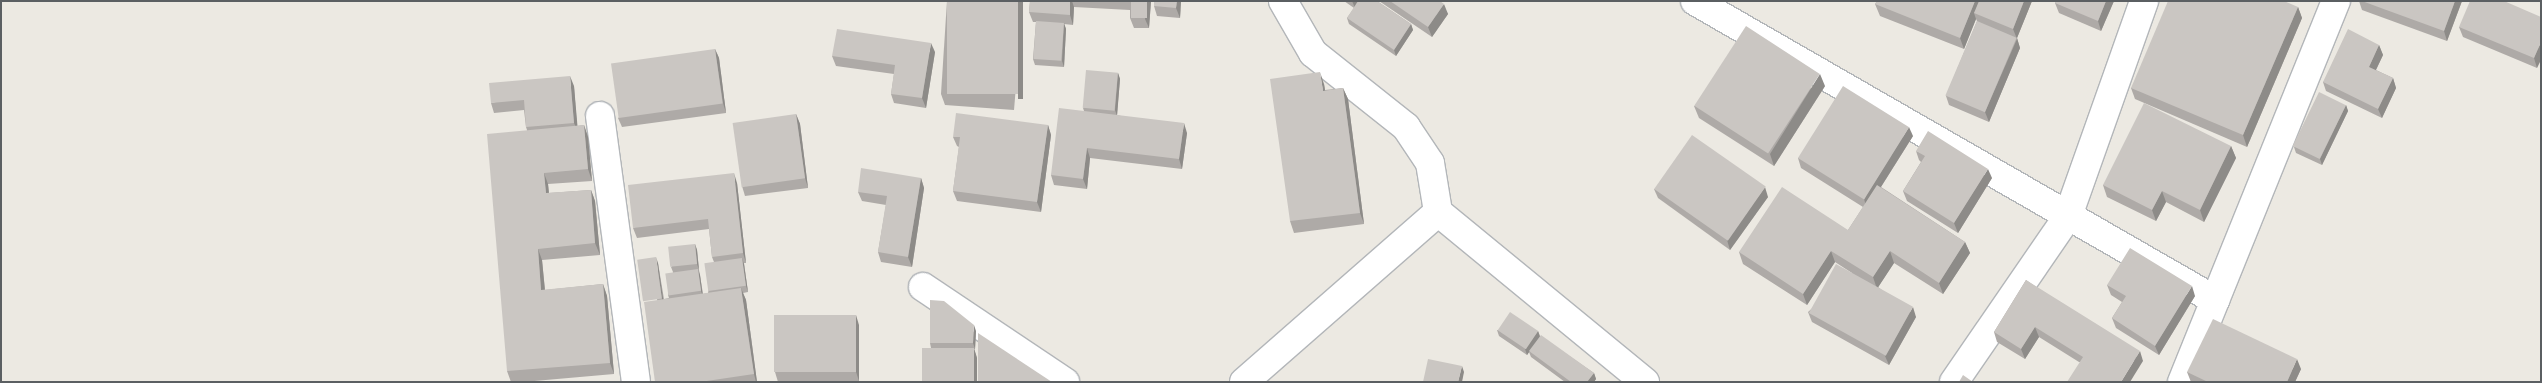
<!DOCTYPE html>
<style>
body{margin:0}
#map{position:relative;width:2542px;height:383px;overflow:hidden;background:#ece9e2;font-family:Ubuntu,sans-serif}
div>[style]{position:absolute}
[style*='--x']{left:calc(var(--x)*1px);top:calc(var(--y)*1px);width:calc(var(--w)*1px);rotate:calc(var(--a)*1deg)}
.roads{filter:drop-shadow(1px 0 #b3b6b9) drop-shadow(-1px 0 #b3b6b9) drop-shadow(0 1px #b3b6b9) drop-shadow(0 -1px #b3b6b9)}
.minor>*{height:28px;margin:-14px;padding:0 14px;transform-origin:14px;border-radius:14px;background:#fff}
.wall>*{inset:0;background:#aeaaa7}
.shaded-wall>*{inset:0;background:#8d8b88;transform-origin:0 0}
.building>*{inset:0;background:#cac6c2;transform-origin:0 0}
span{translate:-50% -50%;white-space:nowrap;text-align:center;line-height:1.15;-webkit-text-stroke:4px #fff;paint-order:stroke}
.frame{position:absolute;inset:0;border:2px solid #5b5f62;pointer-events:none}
</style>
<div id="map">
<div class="roads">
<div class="minor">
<div style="--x:1283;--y:1;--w:60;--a:60"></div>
<div style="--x:1313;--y:53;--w:119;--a:38.5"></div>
<div style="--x:1406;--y:127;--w:43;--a:56.3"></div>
<div style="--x:1430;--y:163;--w:50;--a:80.7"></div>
<div style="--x:1438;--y:212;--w:268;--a:39.4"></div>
<div style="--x:1695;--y:1;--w:600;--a:29.9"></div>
<div style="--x:600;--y:116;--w:268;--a:82.3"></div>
<div style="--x:923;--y:287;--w:171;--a:33.8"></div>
<div style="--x:1244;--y:382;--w:258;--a:-41.2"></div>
<div style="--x:1954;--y:382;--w:201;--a:-55.5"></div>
<div style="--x:2068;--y:216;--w:228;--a:-70.5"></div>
<div style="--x:2182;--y:382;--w:411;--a:-68"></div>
</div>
</div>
<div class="wall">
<div style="clip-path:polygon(947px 1px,1023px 1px,1014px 110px,945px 105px,941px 94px)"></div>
<div style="clip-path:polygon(1030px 1px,1151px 1px,1149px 28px,1134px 28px,1130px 18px,1130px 10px,1074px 7px,1073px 25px,1064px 24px,1066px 29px,1064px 67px,1035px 65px,1033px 59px,1036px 22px,1033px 22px,1029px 12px)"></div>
<div style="clip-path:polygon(1181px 1px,1180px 18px,1157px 16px,1154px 6px)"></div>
<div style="clip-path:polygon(1344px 1px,1377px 1px,1411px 24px,1413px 30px,1396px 56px,1349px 24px,1347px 18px,1354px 8px)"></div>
<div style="clip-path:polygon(1379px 1px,1440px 1px,1448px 14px,1432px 37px)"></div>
<div style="clip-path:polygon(1877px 1px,2032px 1px,2017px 38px,2020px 48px,1989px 122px,1949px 105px,1946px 96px,1977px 21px,1976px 19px,1964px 49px,1880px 16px,1875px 4px)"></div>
<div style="clip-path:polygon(2056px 1px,2114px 1px,2101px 31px,2059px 13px,2055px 3px)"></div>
<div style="clip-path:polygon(2359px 1px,2462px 1px,2447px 41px,2362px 10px)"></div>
<div style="clip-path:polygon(2298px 7px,2302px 18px,2247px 147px,2135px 99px,2131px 88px)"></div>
<div style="clip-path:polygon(2541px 17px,2537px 68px,2463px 37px,2459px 27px)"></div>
<div style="clip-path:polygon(2379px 45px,2383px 55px,2376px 70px,2393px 78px,2396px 88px,2382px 118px,2326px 91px,2323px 82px)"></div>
<div style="clip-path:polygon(715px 49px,719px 58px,726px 113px,622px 127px,618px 118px)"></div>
<div style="clip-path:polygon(935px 52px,926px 108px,894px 103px,891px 94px,894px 74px,836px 66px,832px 56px)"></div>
<div style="clip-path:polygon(1118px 73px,1120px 79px,1117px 115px,1187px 133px,1182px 169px,1090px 158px,1087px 189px,1054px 185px,1051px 175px,1084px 111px,1083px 108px)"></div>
<div style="clip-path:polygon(1324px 84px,1325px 90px,1343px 88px,1348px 99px,1364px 224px,1294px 233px,1290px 221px)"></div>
<div style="clip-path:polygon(574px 86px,577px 126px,584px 125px,588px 137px,592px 181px,548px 184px,549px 193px,591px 190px,595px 201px,600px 255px,542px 260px,545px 290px,603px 284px,607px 296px,614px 374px,523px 382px,511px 382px,507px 371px,527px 130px,526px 127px,524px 110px,494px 113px,491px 103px)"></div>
<div style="clip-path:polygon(1825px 86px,1774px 166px,1699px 118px,1694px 106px)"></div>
<div style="clip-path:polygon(2346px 105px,2348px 111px,2322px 165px,2296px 153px,2294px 147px)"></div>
<div style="clip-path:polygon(796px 114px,800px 124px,808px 188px,745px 196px,742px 186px)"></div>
<div style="clip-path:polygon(1048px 125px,1051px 135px,1041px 212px,957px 201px,953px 191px,959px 147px,957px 146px,953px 137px)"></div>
<div style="clip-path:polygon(1913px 136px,1881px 187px,1965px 242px,1970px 253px,1943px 294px,1894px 263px,1878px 287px,1916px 317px,1889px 365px,1812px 322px,1808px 312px,1852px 273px,1835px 262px,1807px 305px,1743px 264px,1739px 252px,1848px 230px,1863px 207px,1801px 168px,1798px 158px)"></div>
<div style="clip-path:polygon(2231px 146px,2236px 158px,2204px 222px,2166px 202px,2156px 221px,2107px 197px,2103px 185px)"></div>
<div style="clip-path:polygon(1916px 151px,1992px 178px,1958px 233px,1907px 201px,1903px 191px,1921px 162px,1919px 160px)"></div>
<div style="clip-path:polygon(921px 178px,924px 188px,912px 267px,881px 262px,878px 252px,886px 205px,862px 201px,858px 192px)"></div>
<div style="clip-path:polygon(737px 183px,746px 263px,744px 263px,748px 292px,743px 293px,746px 300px,757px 382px,655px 382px,658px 263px,664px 299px,669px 298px,668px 295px,673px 272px,671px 267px,695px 244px,697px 250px,699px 270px,700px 275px,703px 294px,708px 293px,714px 262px,712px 257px,709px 229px,637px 238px,633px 228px)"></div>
<div style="clip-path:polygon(1654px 189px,1768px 197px,1730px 250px,1658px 198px)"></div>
<div style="clip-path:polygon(2026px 280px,2143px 361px,2079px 362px,2039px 337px,2025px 359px,1997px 342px,1994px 332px)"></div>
<div style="clip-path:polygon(2107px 285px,2195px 296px,2159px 355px,2116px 328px,2112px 318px,2122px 302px,2111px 295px)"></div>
<div style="clip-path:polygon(859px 325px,859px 381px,778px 382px,775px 372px)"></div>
<div style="clip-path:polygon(1497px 330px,1538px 331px,1540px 336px,1594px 373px,1596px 379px,1594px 382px,1565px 382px,1531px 357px,1529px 352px,1527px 355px,1499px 336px)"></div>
<div style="clip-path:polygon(976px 331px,975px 349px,974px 349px,977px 358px,931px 348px,930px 343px)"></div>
<div style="clip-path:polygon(2301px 369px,2295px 382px,2191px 382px,2187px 372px)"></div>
</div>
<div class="shaded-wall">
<div style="left:1018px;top:1px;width:5px;height:98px"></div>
<div style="clip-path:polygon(1070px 1px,1072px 1px,1074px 7px,1073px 25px,1070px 15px)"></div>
<div style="clip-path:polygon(1147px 1px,1151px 1px,1149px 28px,1145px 19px)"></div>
<div style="clip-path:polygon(1177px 1px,1181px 1px,1180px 18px,1176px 8px)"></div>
<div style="clip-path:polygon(1352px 1px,1359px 1px,1355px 8px)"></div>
<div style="clip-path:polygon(1975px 1px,1984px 1px,1974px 13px,1976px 19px,1964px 49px,1960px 38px)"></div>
<div style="clip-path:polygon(2024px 1px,2032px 1px,2017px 38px,2020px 48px,1989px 122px,1985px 112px,2017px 39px,2013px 29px)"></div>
<div style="clip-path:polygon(2106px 1px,2114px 1px,2101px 31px,2098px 21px)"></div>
<div style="clip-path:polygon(2455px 1px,2462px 1px,2447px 41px,2444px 31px)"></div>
<div style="clip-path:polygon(1444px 4px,1448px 14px,1432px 37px,1428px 27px)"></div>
<div style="clip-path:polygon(2298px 7px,2302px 18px,2247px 147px,2243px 135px)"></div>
<div style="clip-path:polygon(1064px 23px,1066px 29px,1064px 67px,1062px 61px)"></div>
<div style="clip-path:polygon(1411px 24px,1413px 30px,1396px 56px,1394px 50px)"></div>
<div style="clip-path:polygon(2541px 42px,2541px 60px,2537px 68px,2534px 58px)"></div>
<div style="clip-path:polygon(931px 43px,935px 52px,926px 108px,922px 98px)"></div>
<div style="clip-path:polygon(2379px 45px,2383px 55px,2373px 76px,2369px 67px)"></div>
<div style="clip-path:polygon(715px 49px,719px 58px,726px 113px,723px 103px)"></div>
<div style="clip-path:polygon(1320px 72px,1324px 84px,1327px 102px,1323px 91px)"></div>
<div style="clip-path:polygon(1118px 73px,1120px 79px,1117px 116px,1115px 110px)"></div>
<div style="clip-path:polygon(1820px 74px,1825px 86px,1774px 166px,1770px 154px)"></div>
<div style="clip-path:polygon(570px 76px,574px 86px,578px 132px,574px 123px)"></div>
<div style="clip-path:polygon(2393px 78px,2396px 88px,2382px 118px,2378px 109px)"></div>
<div style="clip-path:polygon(1343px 88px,1348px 99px,1364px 224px,1360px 213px)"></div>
<div style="clip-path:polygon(2346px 105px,2348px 111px,2322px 165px,2320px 159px)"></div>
<div style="clip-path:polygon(796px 114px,800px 124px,808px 188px,805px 178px)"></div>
<div style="clip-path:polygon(1184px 123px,1187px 133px,1182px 169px,1179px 159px)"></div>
<div style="clip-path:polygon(584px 125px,588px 137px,592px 181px,588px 169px)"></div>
<div style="clip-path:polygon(1048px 125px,1051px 135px,1041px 212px,1037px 202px)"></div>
<div style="clip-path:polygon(1909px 127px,1913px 136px,1867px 209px,1864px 199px)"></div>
<div style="clip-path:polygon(2231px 146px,2236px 158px,2204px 222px,2200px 210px)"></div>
<div style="clip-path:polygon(1087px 148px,1090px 158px,1087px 189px,1083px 179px)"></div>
<div style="clip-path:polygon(1988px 169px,1992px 178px,1958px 233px,1954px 223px)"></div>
<div style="clip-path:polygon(544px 173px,548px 184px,550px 205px,546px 193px)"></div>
<div style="clip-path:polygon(734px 173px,737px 183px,746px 263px,743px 253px)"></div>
<div style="clip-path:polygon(921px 178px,924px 188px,912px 267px,908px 257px)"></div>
<div style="clip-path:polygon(1765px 187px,1768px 197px,1730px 250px,1727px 240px)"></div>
<div style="clip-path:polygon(591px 190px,595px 201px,600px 255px,595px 243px)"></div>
<div style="clip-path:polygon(2162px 191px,2166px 202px,2156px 221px,2152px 210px)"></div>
<div style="clip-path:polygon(1965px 242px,1970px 253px,1943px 294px,1939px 283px)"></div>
<div style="clip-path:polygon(695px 244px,697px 250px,699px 270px,697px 264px)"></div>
<div style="clip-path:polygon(538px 249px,542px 260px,546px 302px,541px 290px)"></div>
<div style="clip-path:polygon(1831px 251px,1835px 262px,1807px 305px,1803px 294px)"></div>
<div style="clip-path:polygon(1890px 251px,1894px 263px,1877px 289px,1873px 277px)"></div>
<div style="clip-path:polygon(656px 257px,658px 263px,664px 305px,662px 299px)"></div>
<div style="clip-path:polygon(742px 258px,744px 264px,748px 292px,746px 286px)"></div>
<div style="clip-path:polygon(698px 269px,700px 275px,703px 297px,701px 291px)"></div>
<div style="clip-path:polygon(603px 284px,607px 296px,614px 374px,610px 363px)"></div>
<div style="clip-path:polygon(2192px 286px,2195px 296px,2159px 355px,2155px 346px)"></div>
<div style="clip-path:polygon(741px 288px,746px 300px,757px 382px,756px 382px,754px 374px)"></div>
<div style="clip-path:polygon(1913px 307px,1916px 317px,1889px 365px,1885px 356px)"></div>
<div style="clip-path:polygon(856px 315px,859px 325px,859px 381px,856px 372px)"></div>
<div style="clip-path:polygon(974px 325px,976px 331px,975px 349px,973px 343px)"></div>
<div style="clip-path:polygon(2035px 327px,2039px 337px,2025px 359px,2021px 349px)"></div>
<div style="clip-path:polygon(1538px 331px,1540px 337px,1527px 355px,1525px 349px)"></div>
<div style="clip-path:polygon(974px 348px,977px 358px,977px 382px,974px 382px)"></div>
<div style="clip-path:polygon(2140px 351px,2143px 361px,2130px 382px,2121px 382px)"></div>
<div style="clip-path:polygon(2297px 359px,2301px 369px,2295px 382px,2287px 382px)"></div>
<div style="clip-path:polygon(1462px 366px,1464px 372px,1462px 382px,1458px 382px)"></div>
<div style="clip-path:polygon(1594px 373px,1596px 379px,1594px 382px,1587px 382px)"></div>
</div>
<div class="building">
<div style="left:947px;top:1px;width:71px;height:93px"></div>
<div style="clip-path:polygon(1030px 1px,1070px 1px,1070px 15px,1029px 12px)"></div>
<div style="left:1131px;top:1px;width:16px;height:17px"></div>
<div style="clip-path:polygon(1154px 1px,1177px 1px,1176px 8px,1154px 6px)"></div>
<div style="clip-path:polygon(1358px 1px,1377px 1px,1411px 24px,1394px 50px,1347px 18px)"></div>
<div style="clip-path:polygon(1390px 1px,1440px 1px,1444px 4px,1428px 27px)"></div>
<div style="clip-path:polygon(1877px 1px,1975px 1px,1960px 38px,1875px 4px)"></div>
<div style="clip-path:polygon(1979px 1px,2024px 1px,2013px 29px,1974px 13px)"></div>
<div style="clip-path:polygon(2056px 1px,2106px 1px,2098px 21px,2055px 3px)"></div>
<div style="clip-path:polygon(2168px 1px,2284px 1px,2298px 7px,2243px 135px,2131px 88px)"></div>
<div style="clip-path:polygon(2362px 1px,2455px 1px,2444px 31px)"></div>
<div style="clip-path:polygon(2470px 1px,2504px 1px,2541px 17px,2541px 42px,2534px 58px,2459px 27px)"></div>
<div style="left:1036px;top:21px;width:28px;height:38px;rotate:4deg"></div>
<div style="left:1977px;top:21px;width:43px;height:81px;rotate:23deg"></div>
<div style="left:1746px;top:26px;width:88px;height:95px;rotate:33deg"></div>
<div style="clip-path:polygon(837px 29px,931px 43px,922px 98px,891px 94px,895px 65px,832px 56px)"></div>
<div style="clip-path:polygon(2348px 29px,2379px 45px,2369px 67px,2393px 78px,2378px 109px,2323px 82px)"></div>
<div style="left:715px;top:49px;width:55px;height:105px;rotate:82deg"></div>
<div style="left:1086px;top:70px;width:32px;height:38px;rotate:5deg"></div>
<div style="clip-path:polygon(1320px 72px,1323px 91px,1343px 88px,1360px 213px,1290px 221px,1270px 79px)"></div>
<div style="clip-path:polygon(570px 76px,574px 123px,526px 127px,524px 100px,491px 103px,489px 83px)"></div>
<div style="left:1843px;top:86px;width:78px;height:85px;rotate:32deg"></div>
<div style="left:2319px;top:92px;width:30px;height:60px;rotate:26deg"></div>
<div style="clip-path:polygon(2144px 103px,2231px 146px,2200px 210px,2162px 191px,2152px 210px,2103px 185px)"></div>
<div style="clip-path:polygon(1059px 108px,1184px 123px,1179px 159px,1087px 148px,1083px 179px,1051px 175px)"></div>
<div style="clip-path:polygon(956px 113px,1048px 125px,1037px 202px,953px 191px,960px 137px,953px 137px)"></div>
<div style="left:796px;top:114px;width:65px;height:64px;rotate:82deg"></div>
<div style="clip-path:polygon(584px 125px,588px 169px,544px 173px,546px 193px,591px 190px,595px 243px,538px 249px,541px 290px,603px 284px,610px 363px,507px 371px,487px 134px)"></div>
<div style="clip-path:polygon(1928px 131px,1988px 169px,1954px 223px,1903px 191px,1925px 156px,1916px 151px)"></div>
<div style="left:1692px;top:135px;width:90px;height:66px;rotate:35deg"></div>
<div style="clip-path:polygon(861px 168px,921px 178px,908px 257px,878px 252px,887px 196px,858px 192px)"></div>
<div style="clip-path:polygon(734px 173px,743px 253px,712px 257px,708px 219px,633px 228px,628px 185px)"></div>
<div style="clip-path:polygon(1877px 185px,1965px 242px,1939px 283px,1890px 251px,1873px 277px,1831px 251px,1803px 294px,1739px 252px,1782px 187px,1848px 230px)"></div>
<div style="left:695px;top:244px;width:20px;height:27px;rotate:84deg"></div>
<div style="clip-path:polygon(2130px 248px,2192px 286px,2155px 346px,2112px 318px,2126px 296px,2107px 285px)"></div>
<div style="left:656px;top:257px;width:42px;height:19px;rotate:82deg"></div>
<div style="left:742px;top:258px;width:28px;height:38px;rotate:82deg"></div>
<div style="left:1836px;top:264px;width:88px;height:56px;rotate:29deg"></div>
<div style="left:698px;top:269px;width:22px;height:33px;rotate:82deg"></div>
<div style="clip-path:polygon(2026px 280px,2140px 351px,2121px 382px,2067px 382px,2083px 357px,2035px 327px,2021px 349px,1994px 332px)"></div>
<div style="clip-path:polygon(741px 288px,754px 374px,700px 382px,655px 382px,644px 302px)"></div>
<div style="clip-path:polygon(930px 300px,944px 301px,974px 325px,973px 343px,930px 343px)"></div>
<div style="left:1510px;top:312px;width:34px;height:22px;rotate:34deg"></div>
<div style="left:856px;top:315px;width:57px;height:82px;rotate:90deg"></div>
<div style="clip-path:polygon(2213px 319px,2297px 359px,2287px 382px,2208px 382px,2187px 372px)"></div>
<div style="clip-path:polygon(978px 333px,1052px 382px,978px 382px)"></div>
<div style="clip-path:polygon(1541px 335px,1594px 373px,1587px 382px,1571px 382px,1529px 351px)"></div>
<div style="left:922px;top:348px;width:52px;height:34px"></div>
<div style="clip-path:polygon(1428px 359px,1462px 366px,1458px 382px,1423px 382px)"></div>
<div style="clip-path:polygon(1963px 375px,1973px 382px,1959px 382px)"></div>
</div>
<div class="frame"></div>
</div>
